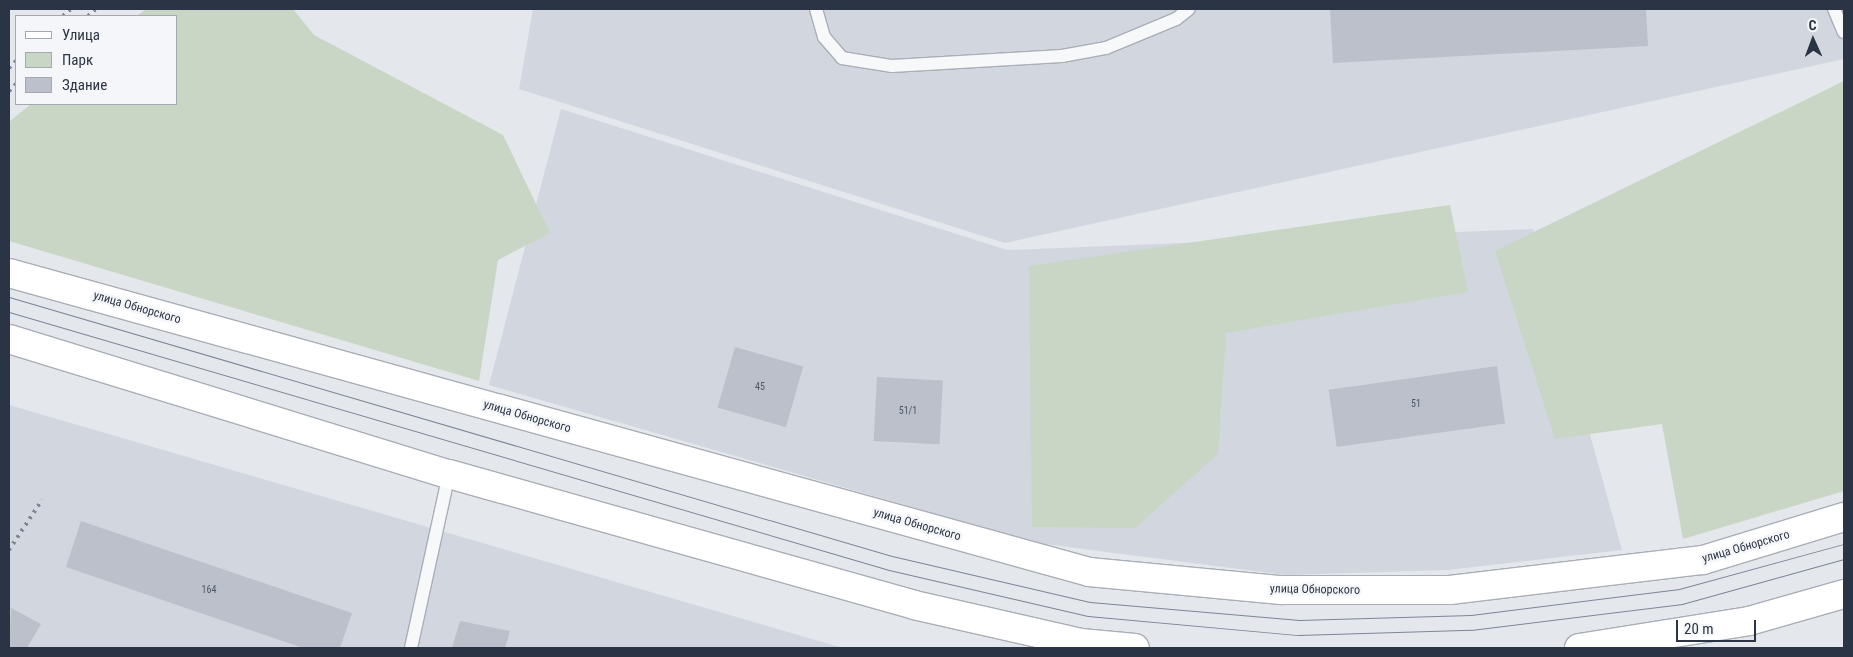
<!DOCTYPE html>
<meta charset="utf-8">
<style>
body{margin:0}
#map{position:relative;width:1853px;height:657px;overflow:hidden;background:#e4e7ec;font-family:"Roboto Condensed",sans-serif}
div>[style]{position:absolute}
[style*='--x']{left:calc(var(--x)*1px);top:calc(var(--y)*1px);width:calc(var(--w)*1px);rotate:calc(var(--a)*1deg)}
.built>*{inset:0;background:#d2d6de}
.green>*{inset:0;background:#c9d6c5}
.building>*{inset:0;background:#bbc0ca;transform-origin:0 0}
.roads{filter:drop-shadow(1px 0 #a9aeb7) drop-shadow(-1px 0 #a9aeb7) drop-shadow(0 1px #a9aeb7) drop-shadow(0 -1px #a9aeb7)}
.lane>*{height:12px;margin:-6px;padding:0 6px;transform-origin:6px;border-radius:6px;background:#f7f8fa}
.primary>*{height:28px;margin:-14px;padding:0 14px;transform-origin:14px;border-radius:14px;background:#fff}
.tram>*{height:1px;margin:-0.5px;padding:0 0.5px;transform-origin:0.5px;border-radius:0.5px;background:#7d8696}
.rail>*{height:4px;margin-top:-2px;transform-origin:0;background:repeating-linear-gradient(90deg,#7d8696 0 2.5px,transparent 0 7.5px)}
span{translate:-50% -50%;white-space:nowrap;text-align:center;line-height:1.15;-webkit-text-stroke:5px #f4f6f9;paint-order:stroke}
.number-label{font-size:10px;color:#4f5766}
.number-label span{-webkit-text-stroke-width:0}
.street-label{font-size:12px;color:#2b3445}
.frame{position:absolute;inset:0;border:10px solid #2b3445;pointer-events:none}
.legend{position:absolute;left:15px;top:15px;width:162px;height:90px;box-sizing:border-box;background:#f4f6f9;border:1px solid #a4a8b1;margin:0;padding:6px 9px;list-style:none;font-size:15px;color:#2b3445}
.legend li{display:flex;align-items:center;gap:10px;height:25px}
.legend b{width:25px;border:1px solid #a4a8b1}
.north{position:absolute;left:1788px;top:15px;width:50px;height:50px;-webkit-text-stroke:4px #f4f6f9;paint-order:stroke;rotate:358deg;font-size:14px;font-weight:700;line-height:20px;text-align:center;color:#2b3445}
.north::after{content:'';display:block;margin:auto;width:18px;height:22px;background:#2b3445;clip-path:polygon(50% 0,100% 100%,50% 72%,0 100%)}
.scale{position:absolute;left:1676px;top:620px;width:80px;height:22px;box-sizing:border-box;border:2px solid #2b3445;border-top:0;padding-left:6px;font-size:15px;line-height:18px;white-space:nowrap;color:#2b3445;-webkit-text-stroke:4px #f4f6f9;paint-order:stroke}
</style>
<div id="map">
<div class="built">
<div style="clip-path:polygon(533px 9px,1844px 9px,1844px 59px,1005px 243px,519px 89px)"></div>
<div style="clip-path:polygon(561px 109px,1007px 250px,1533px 229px,1622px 550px,1448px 570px,1286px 575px,1037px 543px,489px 385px)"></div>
<div style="clip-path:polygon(9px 405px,843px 648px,9px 648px)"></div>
</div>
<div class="green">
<div style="clip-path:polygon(146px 9px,293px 9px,314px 35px,503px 135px,550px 233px,498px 260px,479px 381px,9px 241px,9px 122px,31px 104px,176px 104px,176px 16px,137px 16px)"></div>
<div style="clip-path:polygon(1844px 81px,1844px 491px,1683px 539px,1662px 424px,1555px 439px,1495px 251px)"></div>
<div style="clip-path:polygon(1450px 205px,1468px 292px,1226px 333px,1218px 454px,1135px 528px,1032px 527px,1029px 266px)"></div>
</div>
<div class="building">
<div style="clip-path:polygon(1330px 9px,1646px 9px,1648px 46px,1333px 63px)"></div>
<div style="left:735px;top:347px;width:71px;height:63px;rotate:16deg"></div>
<div style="left:1497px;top:366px;width:58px;height:170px;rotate:82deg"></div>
<div style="left:877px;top:377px;width:66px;height:64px;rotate:3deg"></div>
<div style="clip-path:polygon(81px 521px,352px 613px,340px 648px,303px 648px,66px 567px)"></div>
<div style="clip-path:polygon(11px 608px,41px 624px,27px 648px,9px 648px)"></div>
<div style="clip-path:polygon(460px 621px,510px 631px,505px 648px,452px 648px)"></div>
</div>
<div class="roads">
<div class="lane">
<div style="--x:816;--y:9;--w:29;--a:74"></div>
<div style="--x:824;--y:37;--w:28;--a:49"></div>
<div style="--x:842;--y:58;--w:51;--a:9.1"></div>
<div style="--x:892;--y:66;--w:170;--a:-3.4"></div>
<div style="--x:1062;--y:56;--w:45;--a:-10.3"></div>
<div style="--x:1106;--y:48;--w:76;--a:-22.5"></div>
<div style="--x:1176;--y:19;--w:16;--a:-38"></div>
<div style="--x:1834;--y:9;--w:25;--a:67"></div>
<div style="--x:411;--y:648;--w:178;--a:-77.7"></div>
</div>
<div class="primary">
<div style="--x:9;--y:273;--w:1121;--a:15.47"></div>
<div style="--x:1089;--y:572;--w:193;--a:5.4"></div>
<div style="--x:1281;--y:590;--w:169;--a:0"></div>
<div style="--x:1450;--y:590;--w:255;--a:-6.8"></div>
<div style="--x:1703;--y:560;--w:147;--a:-17"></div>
<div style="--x:9;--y:339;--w:460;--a:17.1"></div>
<div style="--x:449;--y:474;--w:483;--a:15.7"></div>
<div style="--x:914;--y:605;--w:171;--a:12.8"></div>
<div style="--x:1081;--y:643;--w:54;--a:5.3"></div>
<div style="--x:1579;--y:648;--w:172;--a:-9"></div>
<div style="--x:1749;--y:621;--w:99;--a:-15.9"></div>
</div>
</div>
<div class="tram">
<div style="--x:9;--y:297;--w:920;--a:16.35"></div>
<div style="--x:892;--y:556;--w:203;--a:13.1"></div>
<div style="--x:1090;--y:602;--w:210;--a:4.9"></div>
<div style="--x:1299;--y:620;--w:172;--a:-1.7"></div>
<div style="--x:1471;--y:615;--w:210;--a:-7.1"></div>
<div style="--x:1679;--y:589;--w:171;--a:-15.3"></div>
<div style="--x:9;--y:312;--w:917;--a:16.34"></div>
<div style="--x:889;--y:570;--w:204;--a:13"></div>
<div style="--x:1088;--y:616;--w:211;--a:5.2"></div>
<div style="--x:1298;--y:635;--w:173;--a:-1.7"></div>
<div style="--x:1471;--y:630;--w:213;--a:-7"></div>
<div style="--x:1682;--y:604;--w:168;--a:-15.5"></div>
</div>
<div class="rail">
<div style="--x:63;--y:16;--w:11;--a:-41"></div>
<div style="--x:88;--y:16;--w:11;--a:-41"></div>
<div style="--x:9;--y:68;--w:10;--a:-45"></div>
<div style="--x:9;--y:91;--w:10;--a:-45"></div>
<div style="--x:9;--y:550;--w:60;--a:-56.6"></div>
</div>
<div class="number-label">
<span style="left:760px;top:387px">45</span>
<span style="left:1416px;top:404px">51</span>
<span style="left:908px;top:411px">51/1</span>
<span style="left:209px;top:590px">164</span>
</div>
<div class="street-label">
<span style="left:137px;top:308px;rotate:16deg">улица Обнорского</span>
<span style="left:527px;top:417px;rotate:16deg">улица Обнорского</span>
<span style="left:917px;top:525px;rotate:16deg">улица Обнорского</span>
<span style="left:1746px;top:547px;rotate:-16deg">улица Обнорского</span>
<span style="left:1315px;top:590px;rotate:1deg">улица Обнорского</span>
</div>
<div class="frame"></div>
<ul class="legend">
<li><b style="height:6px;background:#fff"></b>Улица</li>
<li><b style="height:14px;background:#c9d6c5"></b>Парк</li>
<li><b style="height:14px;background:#bbc0ca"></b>Здание</li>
</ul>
<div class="north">С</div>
<div class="scale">20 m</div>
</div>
